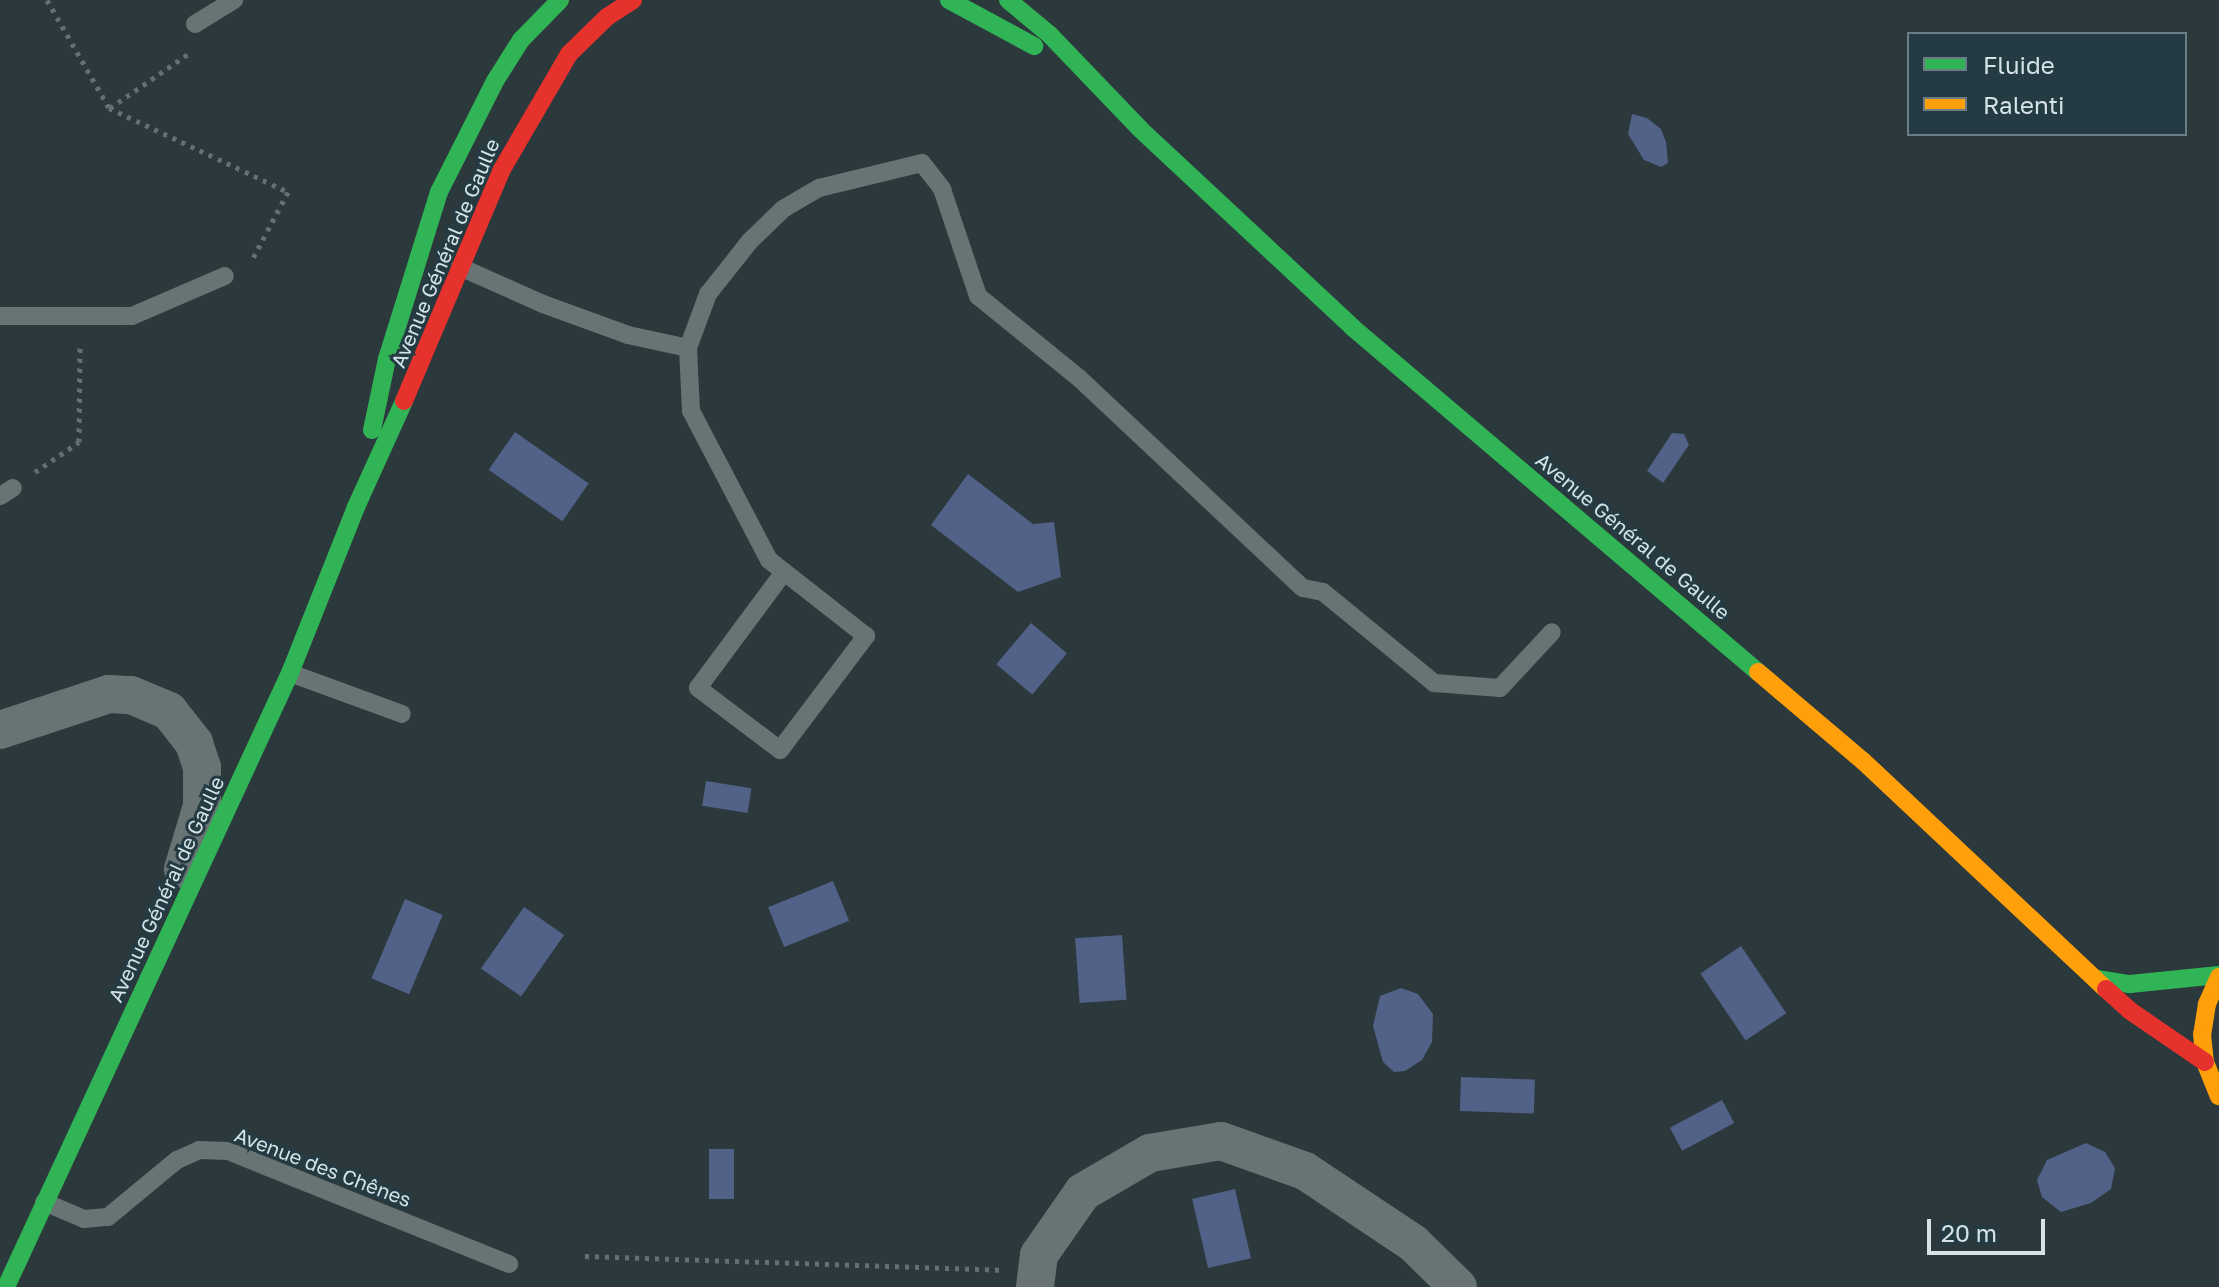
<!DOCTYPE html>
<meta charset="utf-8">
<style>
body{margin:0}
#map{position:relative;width:2219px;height:1287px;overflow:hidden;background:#2b383c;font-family:"Golos Text",sans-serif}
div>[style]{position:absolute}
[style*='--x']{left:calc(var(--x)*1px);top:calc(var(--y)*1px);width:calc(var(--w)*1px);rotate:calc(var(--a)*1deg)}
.water>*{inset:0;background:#526188;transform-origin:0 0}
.path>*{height:5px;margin-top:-2.5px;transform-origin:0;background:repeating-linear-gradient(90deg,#656e71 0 4px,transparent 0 10px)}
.lane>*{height:18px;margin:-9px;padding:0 9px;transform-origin:9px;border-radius:9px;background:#687373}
.street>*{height:38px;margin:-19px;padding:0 19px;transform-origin:19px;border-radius:19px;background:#687373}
.fast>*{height:18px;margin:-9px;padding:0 9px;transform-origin:9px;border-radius:9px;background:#30b455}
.slow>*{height:18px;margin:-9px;padding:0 9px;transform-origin:9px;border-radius:9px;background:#ff9f0a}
.jam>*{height:18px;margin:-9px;padding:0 9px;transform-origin:9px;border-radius:9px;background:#e5322d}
span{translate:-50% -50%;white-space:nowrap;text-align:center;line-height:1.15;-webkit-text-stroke:6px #243b43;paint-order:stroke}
.street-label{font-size:20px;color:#d5e3e8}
.legend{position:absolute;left:1907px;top:32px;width:280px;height:104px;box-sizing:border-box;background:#243b43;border:2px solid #6b7e85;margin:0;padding:10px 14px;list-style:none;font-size:24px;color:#d5e3e8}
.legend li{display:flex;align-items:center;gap:16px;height:40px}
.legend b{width:40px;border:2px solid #6b7e85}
.scale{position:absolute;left:1927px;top:1219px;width:118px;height:36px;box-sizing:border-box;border:4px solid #d5e3e8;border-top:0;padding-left:10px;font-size:24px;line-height:28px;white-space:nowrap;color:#d5e3e8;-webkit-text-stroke:6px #243b43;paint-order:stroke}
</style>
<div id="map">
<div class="water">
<div style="clip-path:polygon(1632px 114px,1647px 118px,1661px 129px,1666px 142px,1668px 163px,1661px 167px,1644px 160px,1628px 134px)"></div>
<div style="left:515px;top:432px;width:90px;height:46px;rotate:35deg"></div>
<div style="clip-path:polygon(1672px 433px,1684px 434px,1689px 445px,1663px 483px,1647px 471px)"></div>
<div style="clip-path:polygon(968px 474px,1033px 524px,1054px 522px,1061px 577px,1018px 592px,931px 525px)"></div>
<div style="left:1031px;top:623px;width:47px;height:54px;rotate:40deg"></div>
<div style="left:706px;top:781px;width:46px;height:25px;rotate:9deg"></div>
<div style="left:833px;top:881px;width:43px;height:70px;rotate:68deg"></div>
<div style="left:405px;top:899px;width:41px;height:86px;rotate:23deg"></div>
<div style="left:524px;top:907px;width:49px;height:75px;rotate:35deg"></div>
<div style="left:1122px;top:935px;width:65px;height:47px;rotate:86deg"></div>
<div style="left:1741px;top:946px;width:81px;height:49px;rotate:56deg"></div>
<div style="clip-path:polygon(1401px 988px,1418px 994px,1433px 1014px,1432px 1042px,1422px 1060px,1405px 1071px,1394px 1072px,1383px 1062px,1373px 1026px,1380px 996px)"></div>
<div style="left:1461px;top:1077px;width:74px;height:34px;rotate:2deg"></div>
<div style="left:1722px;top:1100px;width:26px;height:59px;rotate:62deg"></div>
<div style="clip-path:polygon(2086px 1143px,2105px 1152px,2115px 1168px,2111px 1189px,2091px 1203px,2061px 1212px,2042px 1197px,2037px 1180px,2047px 1160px)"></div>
<div style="left:709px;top:1149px;width:25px;height:50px"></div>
<div style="left:1235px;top:1189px;width:71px;height:44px;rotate:77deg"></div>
</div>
<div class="path">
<div style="--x:47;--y:0;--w:125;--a:60.1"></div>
<div style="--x:109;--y:108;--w:198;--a:25.1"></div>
<div style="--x:288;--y:192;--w:79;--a:117.9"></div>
<div style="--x:110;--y:108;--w:98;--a:-34.7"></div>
<div style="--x:35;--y:472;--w:53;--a:-34.3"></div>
<div style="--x:79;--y:442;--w:97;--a:-89.4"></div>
<div style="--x:585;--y:1256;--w:415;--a:1.9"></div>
</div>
<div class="lane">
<div style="--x:195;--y:24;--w:46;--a:-31.6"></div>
<div style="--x:460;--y:267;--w:91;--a:24"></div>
<div style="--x:543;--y:304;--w:90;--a:20"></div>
<div style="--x:628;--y:335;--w:61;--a:12.2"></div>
<div style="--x:0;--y:316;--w:132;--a:0"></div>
<div style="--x:132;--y:316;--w:101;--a:-23.3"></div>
<div style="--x:0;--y:496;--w:15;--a:-32"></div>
<div style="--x:784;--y:572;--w:144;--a:126.6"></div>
<div style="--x:698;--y:688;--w:103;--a:37.1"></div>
<div style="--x:780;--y:750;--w:143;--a:-53"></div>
<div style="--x:866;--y:636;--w:123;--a:-141.9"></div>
<div style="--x:769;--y:560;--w:168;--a:-117.6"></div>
<div style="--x:691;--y:411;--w:63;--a:-92.7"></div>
<div style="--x:688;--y:348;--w:58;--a:-69.7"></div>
<div style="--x:708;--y:294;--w:68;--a:-51.6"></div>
<div style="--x:750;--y:241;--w:46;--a:-44.1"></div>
<div style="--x:783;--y:209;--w:42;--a:-30.3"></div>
<div style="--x:819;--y:188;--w:106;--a:-13.6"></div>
<div style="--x:922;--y:163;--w:33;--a:52"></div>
<div style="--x:942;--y:189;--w:113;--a:71.4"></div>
<div style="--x:978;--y:296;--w:130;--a:39.1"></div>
<div style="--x:1079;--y:378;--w:307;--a:43.2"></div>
<div style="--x:1303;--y:588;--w:20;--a:11"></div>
<div style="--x:1323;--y:592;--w:144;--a:39.3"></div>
<div style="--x:1434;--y:683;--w:66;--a:4.3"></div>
<div style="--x:1500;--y:688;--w:76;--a:-47.1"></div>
<div style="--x:290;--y:673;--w:119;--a:20.1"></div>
<div style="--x:44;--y:1202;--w:43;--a:23"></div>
<div style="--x:84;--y:1219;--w:24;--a:-5"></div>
<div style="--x:108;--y:1217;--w:89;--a:-39.6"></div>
<div style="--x:177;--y:1160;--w:24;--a:-24"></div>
<div style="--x:199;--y:1150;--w:29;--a:2"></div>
<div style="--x:228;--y:1151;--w:303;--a:21.9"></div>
</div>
<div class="street">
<div style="--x:0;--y:730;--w:115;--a:-18.3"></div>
<div style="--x:109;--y:694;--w:22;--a:3"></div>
<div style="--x:131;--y:695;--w:41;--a:22.8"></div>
<div style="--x:169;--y:711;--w:41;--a:52"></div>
<div style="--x:194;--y:743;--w:25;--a:72"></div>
<div style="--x:202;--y:767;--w:39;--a:90"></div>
<div style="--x:202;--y:806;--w:66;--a:106.8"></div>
<div style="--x:1035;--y:1287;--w:32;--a:-83"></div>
<div style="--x:1039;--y:1255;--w:77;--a:-55.1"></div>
<div style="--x:1083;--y:1192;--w:78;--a:-30.2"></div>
<div style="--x:1150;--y:1153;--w:72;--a:-9.6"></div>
<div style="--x:1221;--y:1141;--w:89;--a:19.7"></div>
<div style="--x:1305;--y:1171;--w:130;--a:33.7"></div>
<div style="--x:1413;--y:1243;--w:63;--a:44.4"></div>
</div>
<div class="fast">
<div style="--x:949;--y:0;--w:97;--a:28.4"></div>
<div style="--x:1008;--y:0;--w:55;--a:39.8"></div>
<div style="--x:1050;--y:35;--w:130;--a:46.2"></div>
<div style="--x:1140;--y:129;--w:290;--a:43"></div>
<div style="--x:1352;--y:327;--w:533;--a:40.36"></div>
<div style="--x:372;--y:430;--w:73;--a:-78.1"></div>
<div style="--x:387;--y:359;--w:175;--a:-72.7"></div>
<div style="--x:439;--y:192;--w:124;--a:-63.2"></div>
<div style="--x:495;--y:81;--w:49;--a:-57.6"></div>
<div style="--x:521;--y:40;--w:56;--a:-45.7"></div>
<div style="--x:2097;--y:979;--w:33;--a:9"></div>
<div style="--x:2130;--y:984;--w:89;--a:-5.8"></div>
<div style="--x:6;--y:1287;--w:676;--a:-65.18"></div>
<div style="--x:290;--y:673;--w:179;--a:-68.3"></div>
<div style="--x:356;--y:507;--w:116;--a:-65.6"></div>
</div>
<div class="slow">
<div style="--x:1758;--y:672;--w:138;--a:40.3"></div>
<div style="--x:1863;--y:761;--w:333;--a:43.2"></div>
<div style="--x:2219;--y:977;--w:30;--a:114"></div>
<div style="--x:2207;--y:1004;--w:30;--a:99"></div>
<div style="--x:2202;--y:1034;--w:28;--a:84"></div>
<div style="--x:2205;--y:1062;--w:37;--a:68"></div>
</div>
<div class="jam">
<div style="--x:404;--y:401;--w:250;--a:-67.1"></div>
<div style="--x:501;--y:171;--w:135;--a:-59.8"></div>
<div style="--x:569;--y:54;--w:53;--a:-44.2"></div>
<div style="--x:607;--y:17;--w:31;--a:-33"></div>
<div style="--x:2106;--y:989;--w:31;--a:42"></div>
<div style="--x:2129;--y:1010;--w:92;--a:34.4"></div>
</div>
<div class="street-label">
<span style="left:445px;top:253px;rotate:-67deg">Avenue Général de Gaulle</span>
<span style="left:1633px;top:536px;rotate:40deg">Avenue Général de Gaulle</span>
<span style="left:166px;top:889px;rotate:-65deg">Avenue Général de Gaulle</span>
<span style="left:323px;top:1167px;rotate:21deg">Avenue des Chênes</span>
</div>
<ul class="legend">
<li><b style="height:10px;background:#30b455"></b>Fluide</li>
<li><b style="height:10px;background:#ff9f0a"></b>Ralenti</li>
</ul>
<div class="scale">20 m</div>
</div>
